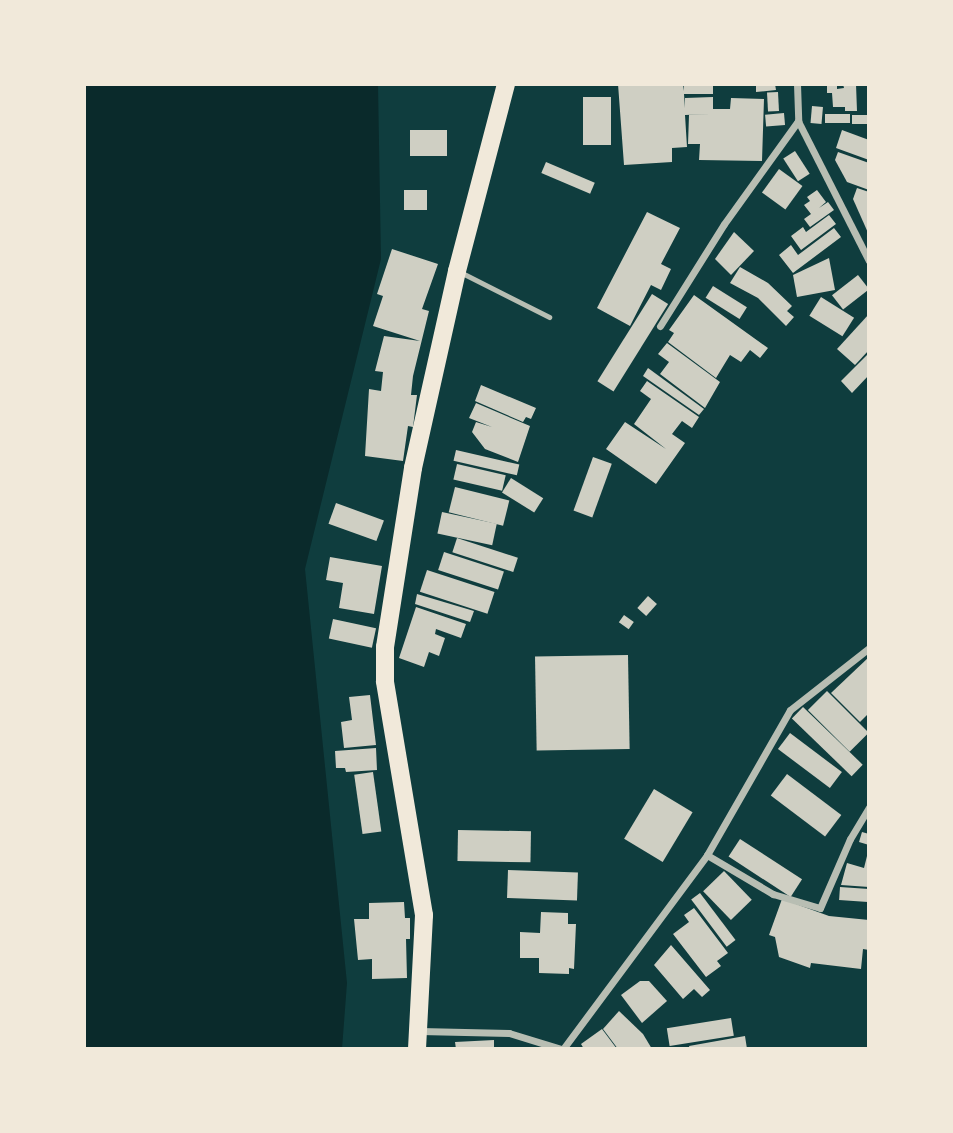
<!DOCTYPE html>
<style>
body{margin:0}
#map{position:relative;width:953px;height:1133px;overflow:hidden;background:#0f3d3e;font-family:Literata,serif}
div>[style]{position:absolute}
[style*='--x']{left:calc(var(--x)*1px);top:calc(var(--y)*1px);width:calc(var(--w)*1px);rotate:calc(var(--a)*1deg)}
.water>*{inset:0;background:#0a2a2b}
.building>*{inset:0;background:#cfcfc3;transform-origin:0 0}
.service>*{height:5px;margin:-2.5px;padding:0 2.5px;transform-origin:2.5px;border-radius:2.5px;background:#b8beb3}
.minor>*{height:7px;margin:-3.5px;padding:0 3.5px;transform-origin:3.5px;border-radius:3.5px;background:#b8beb3}
.primary>*{height:18px;margin:-9px;padding:0 9px;transform-origin:9px;border-radius:9px;background:#f1e9da}
span{translate:-50% -50%;white-space:nowrap;text-align:center;line-height:1.15;-webkit-text-stroke:5px #f1e9da;paint-order:stroke}
.frame{position:absolute;inset:0;border:86px solid #f1e9da;pointer-events:none}
</style>
<div id="map">
<div class="water">
<div style="clip-path:polygon(84px 84px,378px 84px,381px 259px,305px 569px,347px 983px,342px 1049px,84px 1049px)"></div>
</div>
<div class="building">
<div style="clip-path:polygon(618px 84px,683px 84px,683px 91px,684px 84px,713px 84px,713px 94px,684px 94px,685px 108px,685px 98px,713px 97px,713px 109px,730px 109px,731px 98px,764px 99px,762px 161px,699px 160px,700px 144px,688px 144px,689px 115px,713px 114px,685px 115px,687px 147px,672px 148px,672px 162px,624px 165px)"></div>
<div style="clip-path:polygon(756px 84px,775px 84px,776px 90px,756px 92px)"></div>
<div style="clip-path:polygon(827px 84px,837px 84px,837px 89px,844px 88px,843px 84px,856px 84px,857px 111px,845px 111px,845px 107px,833px 107px,832px 93px,827px 93px)"></div>
<div style="left:778px;top:92px;width:19px;height:11px;rotate:87deg"></div>
<div style="left:583px;top:97px;width:28px;height:48px"></div>
<div style="left:812px;top:106px;width:11px;height:17px;rotate:5deg"></div>
<div style="left:784px;top:113px;width:12px;height:19px;rotate:85deg"></div>
<div style="left:825px;top:114px;width:25px;height:9px"></div>
<div style="left:852px;top:115px;width:17px;height:9px"></div>
<div style="left:410px;top:130px;width:37px;height:26px"></div>
<div style="clip-path:polygon(842px 130px,869px 140px,869px 160px,836px 148px)"></div>
<div style="left:795px;top:151px;width:27px;height:14px;rotate:57deg"></div>
<div style="clip-path:polygon(838px 152px,869px 163px,869px 190px,847px 182px,835px 160px)"></div>
<div style="left:546px;top:162px;width:53px;height:12px;rotate:23deg"></div>
<div style="left:779px;top:169px;width:29px;height:29px;rotate:36deg"></div>
<div style="clip-path:polygon(857px 188px,869px 192px,869px 235px,853px 199px)"></div>
<div style="left:404px;top:190px;width:23px;height:20px"></div>
<div style="clip-path:polygon(817px 190px,826px 202px,819px 208px,828px 202px,834px 210px,810px 227px,804px 219px,811px 214px,804px 205px,810px 201px,807px 197px)"></div>
<div style="clip-path:polygon(647px 212px,680px 228px,661px 264px,671px 269px,661px 290px,651px 285px,630px 326px,597px 308px)"></div>
<div style="clip-path:polygon(829px 215px,836px 224px,801px 250px,791px 236px,803px 227px,806px 232px)"></div>
<div style="clip-path:polygon(834px 228px,841px 237px,793px 273px,779px 255px,791px 245px,798px 255px)"></div>
<div style="clip-path:polygon(734px 232px,754px 251px,731px 275px,715px 259px)"></div>
<div style="clip-path:polygon(392px 249px,438px 264px,422px 309px,429px 311px,413px 376px,411px 395px,417px 395px,413px 427px,408px 426px,403px 461px,365px 456px,369px 389px,381px 391px,383px 372px,375px 371px,384px 336px,420px 341px,373px 326px,383px 296px,377px 294px)"></div>
<div style="clip-path:polygon(829px 258px,835px 290px,797px 297px,793px 275px)"></div>
<div style="clip-path:polygon(740px 267px,768px 283px,792px 306px,787px 311px,794px 317px,786px 326px,758px 298px,730px 283px)"></div>
<div style="left:858px;top:275px;width:18px;height:33px;rotate:52deg"></div>
<div style="left:713px;top:286px;width:40px;height:14px;rotate:32deg"></div>
<div style="left:652px;top:294px;width:19px;height:103px;rotate:32deg"></div>
<div style="clip-path:polygon(694px 295px,768px 348px,760px 358px,750px 350px,741px 362px,730px 355px,716px 378px,668px 342px,674px 333px,669px 330px)"></div>
<div style="left:821px;top:297px;width:39px;height:22px;rotate:32deg"></div>
<div style="clip-path:polygon(869px 314px,869px 350px,855px 365px,837px 349px)"></div>
<div style="clip-path:polygon(667px 343px,720px 382px,705px 408px,660px 374px,669px 362px,658px 354px)"></div>
<div style="clip-path:polygon(869px 353px,869px 375px,852px 393px,841px 381px)"></div>
<div style="clip-path:polygon(648px 368px,704px 409px,699px 415px,643px 376px)"></div>
<div style="clip-path:polygon(647px 381px,699px 417px,692px 428px,682px 421px,672px 434px,685px 443px,656px 484px,606px 449px,625px 422px,666px 449px,634px 424px,651px 399px,640px 391px)"></div>
<div style="clip-path:polygon(481px 385px,536px 408px,531px 419px,526px 417px,523px 422px,475px 401px)"></div>
<div style="clip-path:polygon(476px 403px,530px 426px,518px 462px,485px 449px,472px 432px,476px 422px,492px 427px,469px 418px)"></div>
<div style="left:456px;top:450px;width:65px;height:11px;rotate:13deg"></div>
<div style="left:593px;top:457px;width:20px;height:57px;rotate:20deg"></div>
<div style="left:457px;top:464px;width:50px;height:16px;rotate:13deg"></div>
<div style="left:511px;top:478px;width:38px;height:17px;rotate:32deg"></div>
<div style="left:455px;top:487px;width:56px;height:26px;rotate:14deg"></div>
<div style="left:336px;top:503px;width:51px;height:22px;rotate:20deg"></div>
<div style="left:442px;top:512px;width:56px;height:22px;rotate:12deg"></div>
<div style="left:457px;top:538px;width:64px;height:15px;rotate:18deg"></div>
<div style="left:444px;top:552px;width:63px;height:19px;rotate:18deg"></div>
<div style="clip-path:polygon(330px 557px,382px 566px,374px 614px,339px 608px,343px 583px,326px 580px)"></div>
<div style="left:427px;top:570px;width:71px;height:23px;rotate:18deg"></div>
<div style="clip-path:polygon(417px 594px,474px 611px,470px 622px,415px 604px)"></div>
<div style="left:648px;top:596px;width:12px;height:16px;rotate:42deg"></div>
<div style="clip-path:polygon(416px 607px,466px 624px,461px 638px,436px 629px,435px 634px,445px 638px,439px 656px,429px 652px,424px 667px,399px 658px)"></div>
<div style="left:624px;top:615px;width:12px;height:9px;rotate:35deg"></div>
<div style="left:333px;top:619px;width:44px;height:20px;rotate:12deg"></div>
<div style="left:628px;top:655px;width:94px;height:93px;rotate:89deg"></div>
<div style="clip-path:polygon(869px 657px,869px 713px,860px 722px,831px 693px)"></div>
<div style="left:827px;top:691px;width:59px;height:27px;rotate:45deg"></div>
<div style="clip-path:polygon(370px 695px,376px 745px,344px 748px,341px 722px,352px 720px,349px 697px)"></div>
<div style="left:803px;top:707px;width:83px;height:16px;rotate:44deg"></div>
<div style="left:790px;top:733px;width:65px;height:20px;rotate:37deg"></div>
<div style="clip-path:polygon(376px 748px,377px 770px,346px 772px,345px 768px,336px 768px,335px 751px)"></div>
<div style="left:373px;top:772px;width:60px;height:19px;rotate:82deg"></div>
<div style="left:787px;top:774px;width:68px;height:27px;rotate:37deg"></div>
<div style="left:654px;top:789px;width:45px;height:58px;rotate:31deg"></div>
<div style="left:458px;top:830px;width:73px;height:31px;rotate:1deg"></div>
<div style="clip-path:polygon(862px 832px,869px 834px,869px 845px,859px 842px)"></div>
<div style="left:740px;top:839px;width:74px;height:21px;rotate:33deg"></div>
<div style="clip-path:polygon(868px 852px,869px 887px,841px 885px,847px 863px,864px 868px)"></div>
<div style="left:508px;top:870px;width:70px;height:28px;rotate:2deg"></div>
<div style="left:724px;top:871px;width:40px;height:29px;rotate:46deg"></div>
<div style="left:840px;top:887px;width:29px;height:13px;rotate:4deg"></div>
<div style="left:700px;top:893px;width:59px;height:11px;rotate:53deg"></div>
<div style="clip-path:polygon(782px 899px,829px 916px,869px 920px,869px 950px,863px 949px,861px 969px,811px 963px,810px 968px,779px 957px,775px 937px,769px 935px)"></div>
<div style="clip-path:polygon(404px 902px,405px 918px,410px 918px,410px 939px,406px 939px,407px 978px,372px 979px,372px 959px,358px 960px,354px 919px,369px 919px,369px 903px)"></div>
<div style="clip-path:polygon(694px 908px,728px 953px,717px 961px,721px 966px,706px 977px,673px 934px,689px 922px,684px 915px)"></div>
<div style="clip-path:polygon(541px 912px,568px 913px,568px 924px,576px 924px,574px 969px,569px 968px,569px 974px,539px 973px,539px 958px,520px 958px,520px 932px,540px 933px)"></div>
<div style="clip-path:polygon(671px 945px,710px 990px,702px 997px,694px 989px,683px 999px,654px 965px)"></div>
<div style="clip-path:polygon(640px 981px,649px 981px,667px 1001px,642px 1023px,621px 995px)"></div>
<div style="clip-path:polygon(619px 1011px,643px 1034px,652px 1049px,618px 1049px,603px 1029px)"></div>
<div style="left:731px;top:1018px;width:18px;height:65px;rotate:81deg"></div>
<div style="clip-path:polygon(602px 1029px,617px 1049px,584px 1049px,581px 1044px)"></div>
<div style="clip-path:polygon(745px 1036px,747px 1049px,690px 1049px,689px 1046px)"></div>
<div style="clip-path:polygon(494px 1040px,494px 1049px,456px 1049px,455px 1042px)"></div>
</div>
<div class="service">
<div style="--x:460;--y:272;--w:100;--a:26.8"></div>
</div>
<div class="minor">
<div style="--x:797;--y:84;--w:37;--a:88"></div>
<div style="--x:798;--y:121;--w:157;--a:63.1"></div>
<div style="--x:660;--y:326;--w:120;--a:-57.9"></div>
<div style="--x:724;--y:224;--w:127;--a:-54.3"></div>
<div style="--x:707;--y:855;--w:77;--a:30.6"></div>
<div style="--x:773;--y:894;--w:49;--a:16.6"></div>
<div style="--x:820;--y:908;--w:75;--a:-66.5"></div>
<div style="--x:850;--y:839;--w:37;--a:-59"></div>
<div style="--x:420;--y:1031;--w:89;--a:1.3"></div>
<div style="--x:509;--y:1033;--w:54;--a:17.1"></div>
<div style="--x:563;--y:1049;--w:242;--a:-53.4"></div>
<div style="--x:707;--y:855;--w:167;--a:-60.2"></div>
<div style="--x:790;--y:710;--w:100;--a:-38.1"></div>
</div>
<div class="primary">
<div style="--x:417;--y:1049;--w:134;--a:-87"></div>
<div style="--x:424;--y:915;--w:237;--a:-99.5"></div>
<div style="--x:385;--y:681;--w:34;--a:-90"></div>
<div style="--x:385;--y:647;--w:181;--a:-81.1"></div>
<div style="--x:413;--y:468;--w:202;--a:-77.4"></div>
<div style="--x:457;--y:271;--w:193;--a:-75.3"></div>
</div>
<div class="frame"></div>
</div>
